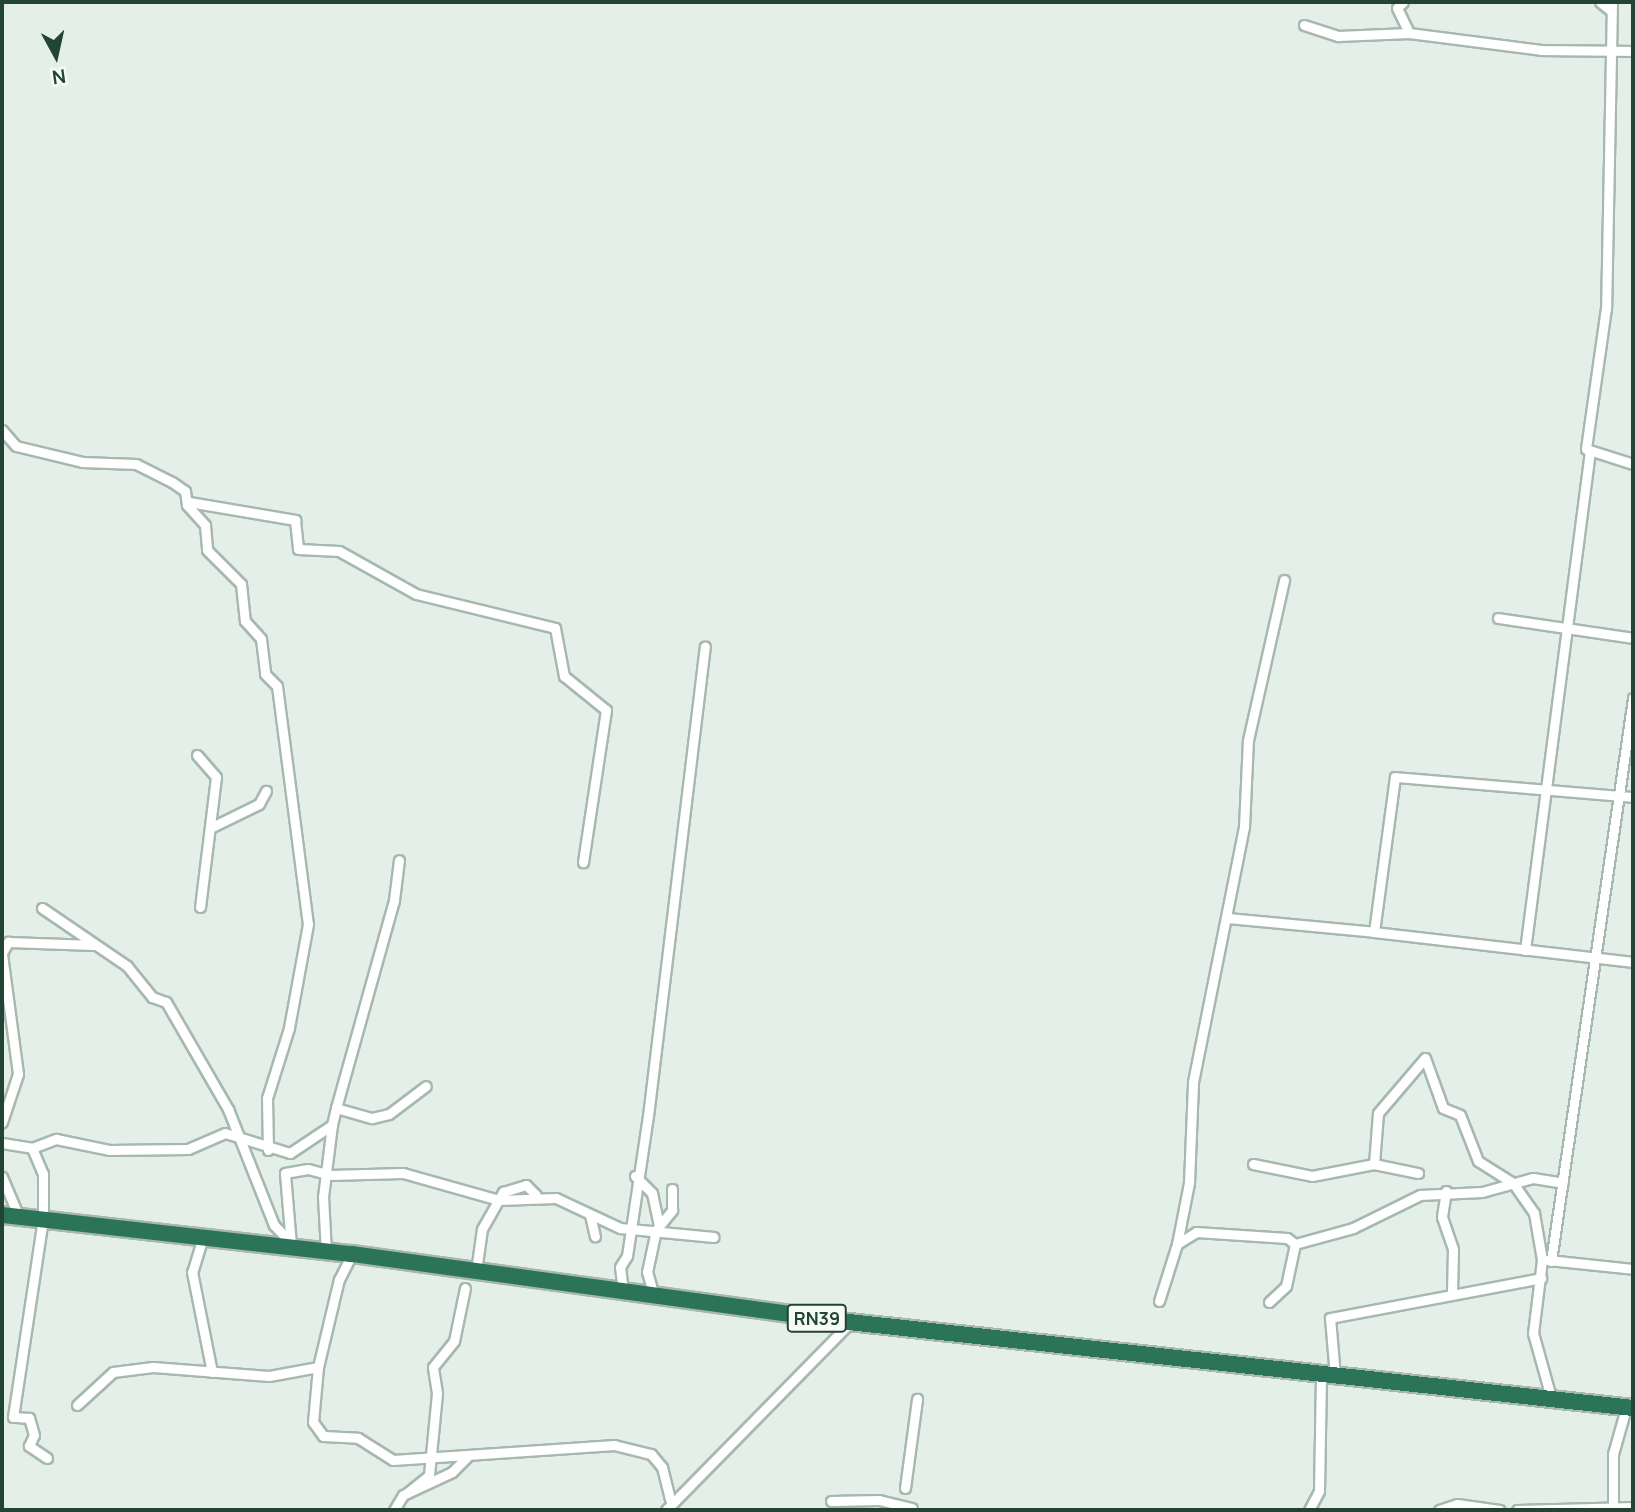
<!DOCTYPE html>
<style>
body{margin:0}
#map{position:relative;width:1635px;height:1512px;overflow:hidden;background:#e5efe9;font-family:Manrope,sans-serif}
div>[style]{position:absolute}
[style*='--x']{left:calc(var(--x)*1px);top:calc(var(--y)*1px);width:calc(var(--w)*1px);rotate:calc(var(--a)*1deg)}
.roads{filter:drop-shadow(2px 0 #a7b8af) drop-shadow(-2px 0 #a7b8af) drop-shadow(0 2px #a7b8af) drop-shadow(0 -2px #a7b8af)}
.street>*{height:9px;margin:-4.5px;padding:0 4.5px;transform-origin:4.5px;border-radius:4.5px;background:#fff}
.highway>*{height:16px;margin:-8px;padding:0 8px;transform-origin:8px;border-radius:8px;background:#2b7359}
span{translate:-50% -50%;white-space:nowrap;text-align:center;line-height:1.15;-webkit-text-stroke:5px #f7fbf8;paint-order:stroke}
.shield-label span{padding:2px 5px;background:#f7fbf8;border:2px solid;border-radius:5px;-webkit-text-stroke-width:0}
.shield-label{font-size:18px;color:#224435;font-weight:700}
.frame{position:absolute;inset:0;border:4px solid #224435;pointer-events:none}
.north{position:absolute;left:21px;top:21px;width:70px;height:70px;-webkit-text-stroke:5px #f7fbf8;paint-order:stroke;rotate:172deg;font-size:19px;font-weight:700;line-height:28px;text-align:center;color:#224435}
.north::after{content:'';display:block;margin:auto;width:24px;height:32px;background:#224435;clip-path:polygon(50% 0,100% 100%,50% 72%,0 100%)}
</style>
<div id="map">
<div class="roads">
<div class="street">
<div style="--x:1403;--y:2;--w:8;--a:135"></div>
<div style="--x:1397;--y:8;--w:28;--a:64"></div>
<div style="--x:1600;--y:2;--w:14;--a:39"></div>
<div style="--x:1612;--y:2;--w:306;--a:91.1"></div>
<div style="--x:1606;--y:308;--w:142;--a:98.1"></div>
<div style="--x:1586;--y:449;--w:49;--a:17.7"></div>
<div style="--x:1304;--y:25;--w:36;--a:18"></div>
<div style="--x:1338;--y:36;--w:71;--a:-2.4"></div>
<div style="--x:1409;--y:33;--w:133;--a:7.3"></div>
<div style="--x:1541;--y:50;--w:92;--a:0.6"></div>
<div style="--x:2;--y:430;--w:21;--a:49"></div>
<div style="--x:16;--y:446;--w:68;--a:13.6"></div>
<div style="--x:82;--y:462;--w:54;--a:2.1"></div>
<div style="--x:136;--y:464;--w:40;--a:26.6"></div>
<div style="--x:172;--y:482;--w:16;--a:35"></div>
<div style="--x:185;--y:491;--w:14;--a:82"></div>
<div style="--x:187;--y:505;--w:27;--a:48"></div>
<div style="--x:205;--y:525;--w:25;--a:85"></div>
<div style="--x:207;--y:550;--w:48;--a:45"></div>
<div style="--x:241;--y:584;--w:37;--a:84"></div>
<div style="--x:245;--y:621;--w:24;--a:48"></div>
<div style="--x:261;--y:639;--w:35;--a:83"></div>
<div style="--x:265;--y:674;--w:17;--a:45"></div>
<div style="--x:277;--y:686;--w:240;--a:82.6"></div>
<div style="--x:308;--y:924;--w:106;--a:100.4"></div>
<div style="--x:289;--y:1028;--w:73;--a:107.4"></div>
<div style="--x:267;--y:1098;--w:52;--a:88.9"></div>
<div style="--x:189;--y:502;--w:108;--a:9.6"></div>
<div style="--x:295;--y:520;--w:29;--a:84"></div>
<div style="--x:298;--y:549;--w:41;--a:2.8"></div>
<div style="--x:339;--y:551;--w:88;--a:29.2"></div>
<div style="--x:416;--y:594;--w:143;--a:13.7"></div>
<div style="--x:555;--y:628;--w:49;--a:79.4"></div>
<div style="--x:564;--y:676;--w:54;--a:39"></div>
<div style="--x:606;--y:710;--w:154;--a:98.6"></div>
<div style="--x:1498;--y:618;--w:136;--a:8.4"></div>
<div style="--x:197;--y:755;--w:29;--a:49"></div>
<div style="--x:216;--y:777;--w:131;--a:97"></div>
<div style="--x:212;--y:827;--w:52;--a:-26.1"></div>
<div style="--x:259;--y:804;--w:15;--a:-62"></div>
<div style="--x:42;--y:908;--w:103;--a:34.3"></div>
<div style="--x:127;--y:966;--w:40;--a:51"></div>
<div style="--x:152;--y:997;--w:15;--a:20"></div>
<div style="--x:166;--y:1002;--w:124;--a:59.9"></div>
<div style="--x:228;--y:1109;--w:125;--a:68.4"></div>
<div style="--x:274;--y:1225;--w:28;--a:46"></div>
<div style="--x:1227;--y:918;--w:148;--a:5.4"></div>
<div style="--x:1374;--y:932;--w:156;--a:-82.3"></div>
<div style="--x:1395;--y:777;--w:239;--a:4.8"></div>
<div style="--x:1374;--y:932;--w:261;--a:6.6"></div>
<div style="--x:1525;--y:950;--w:503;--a:-82.58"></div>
<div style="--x:2;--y:953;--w:13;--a:-61"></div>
<div style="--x:8;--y:942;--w:86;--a:2"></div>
<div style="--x:2;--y:954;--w:121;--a:82.4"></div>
<div style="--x:18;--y:1074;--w:51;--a:108.4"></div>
<div style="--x:336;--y:1108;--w:216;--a:-74.4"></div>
<div style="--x:394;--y:900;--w:40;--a:-82.9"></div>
<div style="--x:2;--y:1143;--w:30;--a:9"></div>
<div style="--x:1253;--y:1164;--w:60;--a:11.5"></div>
<div style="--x:1312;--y:1176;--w:63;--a:-11"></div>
<div style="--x:1374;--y:1164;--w:45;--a:11.6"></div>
<div style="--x:1374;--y:1164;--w:51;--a:-85.5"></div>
<div style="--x:1378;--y:1113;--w:72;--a:-49.5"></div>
<div style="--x:1425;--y:1058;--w:53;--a:70.2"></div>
<div style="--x:1443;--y:1108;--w:18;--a:22"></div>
<div style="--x:1460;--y:1115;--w:49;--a:68.6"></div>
<div style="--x:1478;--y:1161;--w:41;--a:32.2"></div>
<div style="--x:1513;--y:1183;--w:37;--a:55"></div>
<div style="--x:1534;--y:1213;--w:48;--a:80.3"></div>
<div style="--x:1542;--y:1260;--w:74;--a:97"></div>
<div style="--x:1533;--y:1333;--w:71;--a:74.4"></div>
<div style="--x:635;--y:1176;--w:24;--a:45"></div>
<div style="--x:652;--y:1193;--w:34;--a:78"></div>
<div style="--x:2;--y:1177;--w:43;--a:67"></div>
<div style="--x:1446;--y:1191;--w:26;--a:99"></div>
<div style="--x:1442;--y:1217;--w:34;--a:71"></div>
<div style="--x:1453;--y:1249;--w:43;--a:91.3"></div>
<div style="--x:590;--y:1215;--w:22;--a:77"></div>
<div style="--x:203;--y:1237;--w:37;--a:107"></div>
<div style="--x:192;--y:1272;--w:102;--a:78.7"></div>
<div style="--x:1177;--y:1244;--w:62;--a:-78.9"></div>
<div style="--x:1189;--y:1183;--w:101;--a:-87.7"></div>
<div style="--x:1193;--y:1082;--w:260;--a:-78.7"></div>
<div style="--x:1244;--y:827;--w:87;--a:-87.4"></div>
<div style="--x:1248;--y:740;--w:164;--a:-77.3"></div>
<div style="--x:291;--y:1245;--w:72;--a:-94.8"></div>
<div style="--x:285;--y:1173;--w:23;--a:-10"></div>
<div style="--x:308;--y:1169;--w:23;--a:15"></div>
<div style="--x:330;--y:1175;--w:73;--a:-1.6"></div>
<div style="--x:403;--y:1173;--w:100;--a:15.7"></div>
<div style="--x:499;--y:1200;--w:57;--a:-2"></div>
<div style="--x:556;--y:1198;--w:71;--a:25.1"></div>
<div style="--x:620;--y:1228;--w:94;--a:5.5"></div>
<div style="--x:326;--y:1252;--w:55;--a:-93.1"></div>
<div style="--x:323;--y:1197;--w:73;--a:-82.9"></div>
<div style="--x:352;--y:1254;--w:28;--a:117"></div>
<div style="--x:339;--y:1279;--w:90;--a:103.4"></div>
<div style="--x:318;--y:1367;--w:55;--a:95.2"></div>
<div style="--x:313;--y:1422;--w:17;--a:54"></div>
<div style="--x:323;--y:1436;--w:35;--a:3"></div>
<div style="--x:358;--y:1438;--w:41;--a:32.2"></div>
<div style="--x:393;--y:1460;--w:222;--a:-3.9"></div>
<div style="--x:614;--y:1445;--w:38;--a:14"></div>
<div style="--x:651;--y:1454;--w:17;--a:50"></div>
<div style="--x:662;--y:1467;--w:34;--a:76"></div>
<div style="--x:1548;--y:1260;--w:85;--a:6"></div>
<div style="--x:1551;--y:1261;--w:569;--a:-81.71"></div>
<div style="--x:476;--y:1271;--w:42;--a:-81.9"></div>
<div style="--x:482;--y:1229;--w:43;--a:-60.4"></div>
<div style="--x:503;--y:1192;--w:24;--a:-17"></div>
<div style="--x:526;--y:1185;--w:14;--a:45"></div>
<div style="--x:623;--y:1291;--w:24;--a:-97"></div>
<div style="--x:620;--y:1267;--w:13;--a:-58"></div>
<div style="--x:627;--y:1256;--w:142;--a:-81.5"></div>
<div style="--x:648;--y:1116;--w:473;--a:-83.1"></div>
<div style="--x:654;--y:1296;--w:25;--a:-106"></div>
<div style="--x:647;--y:1272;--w:43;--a:-77.9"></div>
<div style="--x:656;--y:1230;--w:26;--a:-51"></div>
<div style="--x:672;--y:1210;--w:21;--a:-90"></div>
<div style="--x:1159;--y:1301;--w:60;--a:-72.5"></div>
<div style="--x:1177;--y:1244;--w:22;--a:-32"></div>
<div style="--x:1196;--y:1232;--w:91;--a:3.8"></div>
<div style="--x:1287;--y:1238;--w:10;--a:37"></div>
<div style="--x:1295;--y:1244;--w:60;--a:-15.4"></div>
<div style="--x:1353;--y:1228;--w:75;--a:-26.2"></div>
<div style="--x:1420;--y:1195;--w:62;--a:-2.8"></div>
<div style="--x:1482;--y:1192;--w:53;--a:-15.4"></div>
<div style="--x:1533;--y:1178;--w:30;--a:9"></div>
<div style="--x:1269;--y:1302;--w:23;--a:-43"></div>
<div style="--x:1286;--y:1286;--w:43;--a:-77.9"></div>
<div style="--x:1335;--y:1376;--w:58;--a:-94.9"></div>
<div style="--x:1330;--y:1318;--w:215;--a:-10.7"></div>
<div style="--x:77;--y:1405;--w:49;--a:-42.5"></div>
<div style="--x:113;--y:1372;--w:40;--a:-7.1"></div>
<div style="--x:153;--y:1367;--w:116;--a:4.4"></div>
<div style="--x:269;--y:1376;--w:50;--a:-10.4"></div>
<div style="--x:47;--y:1458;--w:22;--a:-146"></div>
<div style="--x:29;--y:1446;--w:12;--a:-66"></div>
<div style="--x:34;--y:1435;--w:18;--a:-106"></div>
<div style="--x:29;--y:1418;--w:16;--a:-176"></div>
<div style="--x:13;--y:1417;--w:200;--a:-81.4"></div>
<div style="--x:43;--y:1219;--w:45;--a:-90"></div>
<div style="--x:43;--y:1174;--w:28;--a:-113"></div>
<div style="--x:32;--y:1148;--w:26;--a:-21"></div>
<div style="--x:56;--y:1139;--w:54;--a:11.7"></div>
<div style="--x:109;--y:1150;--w:79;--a:-0.7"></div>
<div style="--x:188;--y:1149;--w:40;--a:-23.4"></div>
<div style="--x:225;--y:1133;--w:68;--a:17.1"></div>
<div style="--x:290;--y:1153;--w:50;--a:-33.7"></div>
<div style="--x:332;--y:1125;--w:17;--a:-77"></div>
<div style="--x:336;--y:1108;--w:37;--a:16"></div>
<div style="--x:372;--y:1118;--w:17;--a:-13"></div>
<div style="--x:389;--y:1114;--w:46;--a:-37.1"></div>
<div style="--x:905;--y:1488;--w:90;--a:-82.3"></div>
<div style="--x:407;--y:1493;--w:28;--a:-39"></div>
<div style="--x:429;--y:1475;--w:82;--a:-84.4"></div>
<div style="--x:437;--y:1393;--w:26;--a:-99"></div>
<div style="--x:433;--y:1367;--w:33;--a:-51"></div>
<div style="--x:454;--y:1341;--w:54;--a:-78.3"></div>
<div style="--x:831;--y:1501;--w:48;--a:-1.2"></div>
<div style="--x:879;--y:1500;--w:34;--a:14"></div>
<div style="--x:1613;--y:1509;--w:55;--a:-90"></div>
<div style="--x:1613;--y:1454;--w:48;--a:-74.2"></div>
<div style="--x:394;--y:1510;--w:17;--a:-59"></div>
<div style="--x:403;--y:1495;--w:54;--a:-25.1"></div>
<div style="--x:452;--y:1472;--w:21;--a:-45"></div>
<div style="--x:666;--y:1510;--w:262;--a:-45.5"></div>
<div style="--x:1309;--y:1510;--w:21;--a:-62"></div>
<div style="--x:1319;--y:1491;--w:116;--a:-89"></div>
<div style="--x:1439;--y:1510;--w:19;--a:-18"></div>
<div style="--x:1457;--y:1504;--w:43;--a:7.9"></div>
<div style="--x:1517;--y:1510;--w:116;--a:-1.5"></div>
</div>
<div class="highway">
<div style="--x:2;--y:1215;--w:352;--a:6.4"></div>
<div style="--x:352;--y:1254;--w:493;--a:7.8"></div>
<div style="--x:840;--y:1321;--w:798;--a:6.26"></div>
</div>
</div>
<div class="shield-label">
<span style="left:817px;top:1318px">RN39</span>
</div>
<div class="frame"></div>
<div class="north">N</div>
</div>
